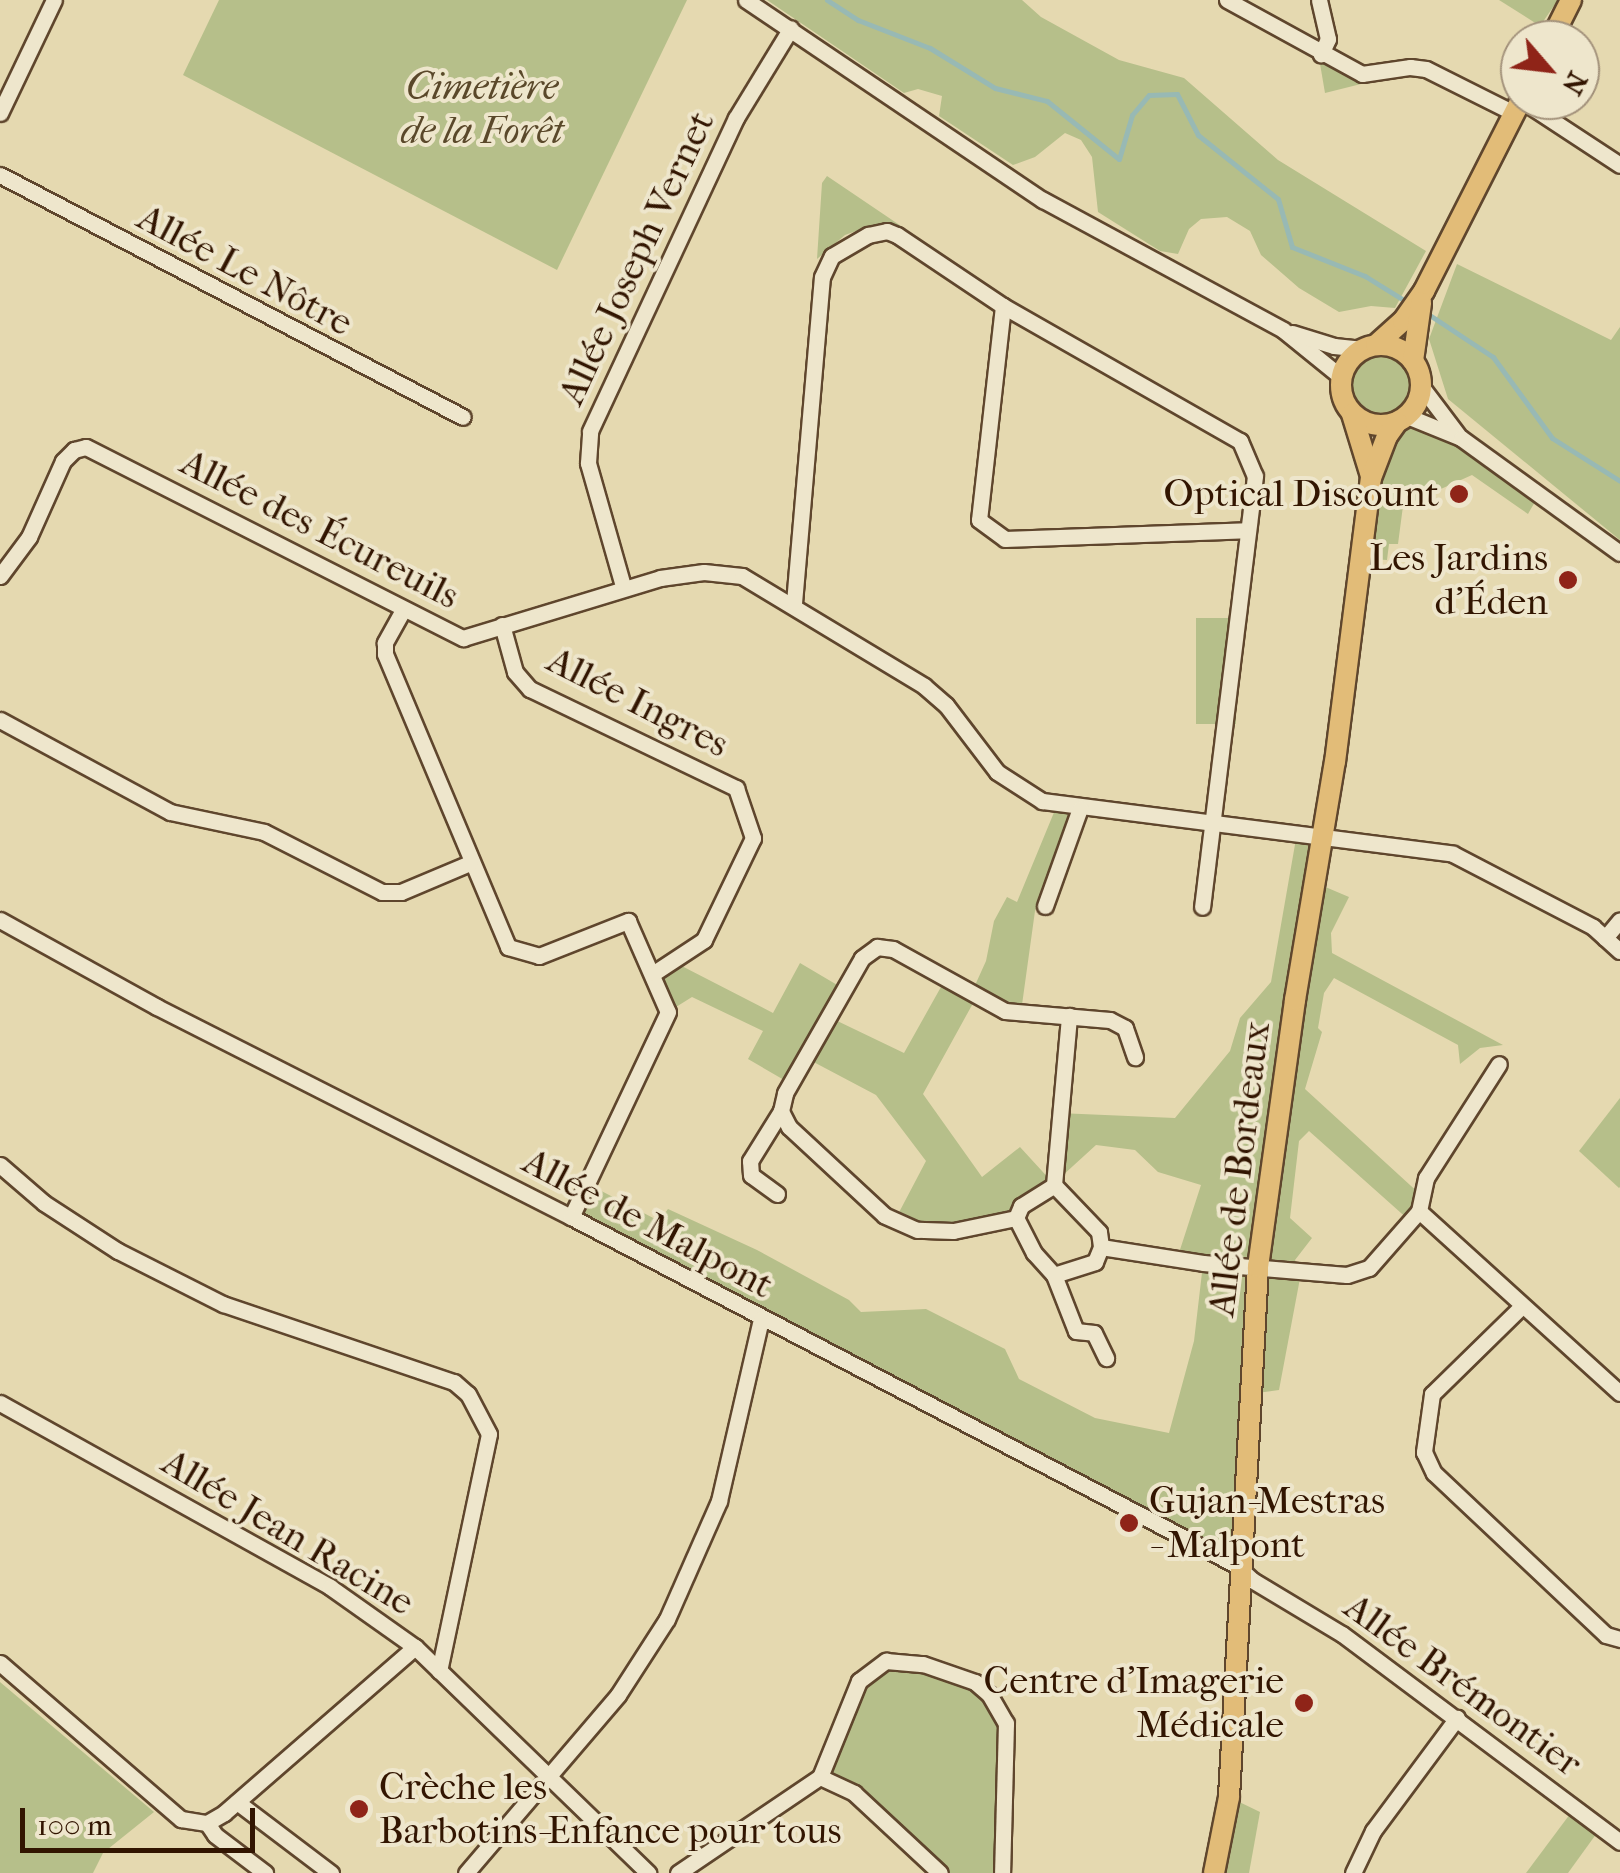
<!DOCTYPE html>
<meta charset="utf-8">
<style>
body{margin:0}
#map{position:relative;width:1620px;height:1873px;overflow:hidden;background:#e5d9b0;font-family:"IM FELL French Canon",serif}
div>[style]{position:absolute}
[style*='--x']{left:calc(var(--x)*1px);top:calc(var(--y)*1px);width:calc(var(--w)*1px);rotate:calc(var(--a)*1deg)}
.green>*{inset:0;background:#b6bf8a;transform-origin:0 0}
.round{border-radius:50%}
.stream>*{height:5px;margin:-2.5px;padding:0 2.5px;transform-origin:2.5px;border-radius:2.5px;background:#98b9b4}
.roads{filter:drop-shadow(2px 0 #5f462d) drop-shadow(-2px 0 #5f462d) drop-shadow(0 2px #5f462d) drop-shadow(0 -2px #5f462d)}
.minor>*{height:15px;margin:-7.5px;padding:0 7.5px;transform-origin:7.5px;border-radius:7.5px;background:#eee6cc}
.major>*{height:20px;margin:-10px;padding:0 10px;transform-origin:10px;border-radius:10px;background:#e2bc78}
.major>.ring{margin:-10px;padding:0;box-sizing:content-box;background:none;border:20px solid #e2bc78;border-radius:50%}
.dots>*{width:28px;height:28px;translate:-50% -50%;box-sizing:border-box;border:5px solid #eee6cc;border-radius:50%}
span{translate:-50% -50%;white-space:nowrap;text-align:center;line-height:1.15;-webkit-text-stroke:8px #eee6cc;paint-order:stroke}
.park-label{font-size:38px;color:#5a482a;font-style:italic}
.street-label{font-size:38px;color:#321501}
.poi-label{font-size:38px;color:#321501}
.right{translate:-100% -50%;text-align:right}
.left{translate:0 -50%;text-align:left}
.north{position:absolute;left:1500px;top:20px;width:100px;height:100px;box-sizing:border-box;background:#eee6cc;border:2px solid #a3927b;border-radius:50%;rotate:118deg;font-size:28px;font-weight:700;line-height:40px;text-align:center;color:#321501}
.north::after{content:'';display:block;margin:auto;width:35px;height:45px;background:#8f2418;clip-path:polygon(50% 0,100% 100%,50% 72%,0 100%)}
.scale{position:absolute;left:20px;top:1808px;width:235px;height:45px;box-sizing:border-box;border:5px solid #321501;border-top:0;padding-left:12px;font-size:30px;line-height:35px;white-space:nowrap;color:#321501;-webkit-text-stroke:8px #eee6cc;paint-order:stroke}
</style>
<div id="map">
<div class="green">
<div style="clip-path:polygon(219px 0,687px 0,557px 270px,183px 75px)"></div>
<div style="clip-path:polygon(767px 0,1022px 0,1041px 17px,1119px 60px,1184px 78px,1278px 160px,1426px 251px,1395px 308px,1371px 306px,1339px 312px,1299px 288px,1261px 255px,1250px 231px,1227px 217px,1201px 219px,1189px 229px,1178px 254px,1160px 251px,1098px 212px,1092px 157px,1081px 140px,1065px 133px,1035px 157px,1013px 165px,939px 116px,942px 96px,918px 89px,904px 93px)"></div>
<div style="clip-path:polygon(1499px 0,1558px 0,1540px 26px)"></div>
<div style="clip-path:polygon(1318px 52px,1362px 74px,1361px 84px,1325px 93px)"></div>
<div style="clip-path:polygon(827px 176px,901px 226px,870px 226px,845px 235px,817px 259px,822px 183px)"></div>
<div style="clip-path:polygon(1457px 264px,1611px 340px,1620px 327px,1620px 540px,1448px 399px,1429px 339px)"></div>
<div class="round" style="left:1348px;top:352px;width:64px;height:64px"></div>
<div style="clip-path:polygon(1414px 426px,1455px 444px,1536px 500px,1528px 514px,1472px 475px,1403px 506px,1398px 544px,1389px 544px,1387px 560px,1369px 559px,1388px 451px,1398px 431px)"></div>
<div style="left:1196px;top:618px;width:40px;height:106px"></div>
<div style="clip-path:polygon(1055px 810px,1072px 813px,1035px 911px,1021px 1012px,977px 996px,923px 1094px,982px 1177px,1020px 1147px,1053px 1183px,1058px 1113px,1175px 1118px,1230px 1051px,1240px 1018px,1271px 982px,1297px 833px,1324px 837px,1316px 883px,1349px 897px,1331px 933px,1332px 953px,1503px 1045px,1480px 1048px,1460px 1064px,1458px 1045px,1334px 978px,1324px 993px,1318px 1028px,1322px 1032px,1305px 1089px,1422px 1196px,1410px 1221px,1309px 1131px,1299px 1141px,1290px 1218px,1312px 1238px,1295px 1260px,1301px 1273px,1279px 1390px,1250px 1394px,1243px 1571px,571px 1217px,586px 1183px,659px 1221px,668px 1209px,757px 1250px,849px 1300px,861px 1312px,926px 1309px,1005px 1349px,1019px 1379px,1095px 1418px,1169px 1433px,1194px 1341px,1203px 1264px,1177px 1259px,1201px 1185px,1158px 1172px,1135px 1150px,1096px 1145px,1016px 1218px,953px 1231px,895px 1220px,926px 1161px,876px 1095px,806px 1058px,791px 1084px,748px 1059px,763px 1031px,692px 997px,668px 1012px,654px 973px,672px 961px,773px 1013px,800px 963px,844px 989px,829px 1017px,904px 1053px,946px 978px,972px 992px,986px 961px,994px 921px,1007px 897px,1017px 902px)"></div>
<div style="clip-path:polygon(1620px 1098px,1620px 1187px,1619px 1188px,1579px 1151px)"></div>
<div style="clip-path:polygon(886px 1661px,975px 1682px,1006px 1723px,1002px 1873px,940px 1873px,854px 1793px,820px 1777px,859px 1681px)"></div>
<div style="clip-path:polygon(0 1682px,154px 1812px,103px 1853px,93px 1873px,0 1873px)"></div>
<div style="clip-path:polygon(1229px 1797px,1260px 1812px,1249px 1873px,1214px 1873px)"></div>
<div style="clip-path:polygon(1576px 1806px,1602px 1826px,1568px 1873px,1526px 1873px)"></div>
</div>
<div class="stream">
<div style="--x:827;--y:0;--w:37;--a:33"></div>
<div style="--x:858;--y:20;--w:77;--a:21.3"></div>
<div style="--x:930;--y:48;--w:76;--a:31.6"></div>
<div style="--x:995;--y:88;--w:54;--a:14"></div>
<div style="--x:1047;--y:101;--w:92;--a:38.9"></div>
<div style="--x:1119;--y:159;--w:46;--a:-73.5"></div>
<div style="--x:1132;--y:115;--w:26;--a:-50"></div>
<div style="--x:1149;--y:95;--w:28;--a:-2"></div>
<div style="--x:1177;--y:94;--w:46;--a:62.9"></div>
<div style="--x:1198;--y:135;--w:102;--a:38.7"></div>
<div style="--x:1278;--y:199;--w:50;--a:73.7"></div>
<div style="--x:1292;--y:247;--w:79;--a:21.7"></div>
<div style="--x:1365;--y:276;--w:49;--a:31.8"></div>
<div style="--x:1425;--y:312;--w:82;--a:33.5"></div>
<div style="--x:1493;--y:357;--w:100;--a:53.9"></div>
<div style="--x:1552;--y:438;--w:80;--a:32.3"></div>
</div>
<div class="roads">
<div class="minor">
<div style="--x:746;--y:0;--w:358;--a:34"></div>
<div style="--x:1043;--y:200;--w:273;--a:28.4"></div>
<div style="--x:1283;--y:330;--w:75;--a:39"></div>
<div style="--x:1227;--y:0;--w:154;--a:28.7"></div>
<div style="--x:1362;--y:74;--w:49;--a:-8.3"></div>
<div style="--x:1410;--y:67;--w:16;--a:7"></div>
<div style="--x:1426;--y:69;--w:98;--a:26.6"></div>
<div style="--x:1319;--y:0;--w:40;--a:77"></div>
<div style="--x:1328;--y:39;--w:17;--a:115"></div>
<div style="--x:1521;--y:100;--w:118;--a:33.3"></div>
<div style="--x:0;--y:113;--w:125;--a:-64.5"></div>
<div style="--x:0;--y:175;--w:522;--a:27.6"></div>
<div style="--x:1003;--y:306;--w:215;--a:96.4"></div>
<div style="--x:979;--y:520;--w:32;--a:36"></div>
<div style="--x:1005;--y:539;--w:241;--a:-2.1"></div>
<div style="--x:1292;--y:333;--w:44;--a:17.2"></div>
<div style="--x:1334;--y:346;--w:29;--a:6"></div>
<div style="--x:1421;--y:386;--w:61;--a:52.9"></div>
<div style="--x:1407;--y:416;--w:58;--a:22.2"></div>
<div style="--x:1461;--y:438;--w:196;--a:35.9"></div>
<div style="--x:0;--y:576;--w:49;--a:-53.4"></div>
<div style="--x:29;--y:537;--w:83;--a:-65.9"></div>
<div style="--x:63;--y:461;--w:16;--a:-45"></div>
<div style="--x:74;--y:450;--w:12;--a:-14"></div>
<div style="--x:86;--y:447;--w:423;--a:26.9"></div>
<div style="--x:463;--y:638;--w:206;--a:-16.9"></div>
<div style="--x:660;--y:578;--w:44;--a:-7.8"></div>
<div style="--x:704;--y:572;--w:38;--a:6"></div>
<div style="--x:742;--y:576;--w:213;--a:31.1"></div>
<div style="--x:924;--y:686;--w:29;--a:41"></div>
<div style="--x:946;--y:705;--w:84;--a:52.7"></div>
<div style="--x:997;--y:772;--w:54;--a:32.8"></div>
<div style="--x:1042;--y:801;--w:414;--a:7.3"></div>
<div style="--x:1453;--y:854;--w:158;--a:27.5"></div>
<div style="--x:1593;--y:927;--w:36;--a:42"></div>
<div style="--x:623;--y:586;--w:128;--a:-105.9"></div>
<div style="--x:588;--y:463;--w:32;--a:-86"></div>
<div style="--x:590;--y:431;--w:345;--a:-65"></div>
<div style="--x:736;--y:118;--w:105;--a:-58.6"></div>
<div style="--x:794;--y:603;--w:327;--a:-85.1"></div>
<div style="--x:822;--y:277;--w:23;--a:-65"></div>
<div style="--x:832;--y:256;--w:42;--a:-30.3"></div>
<div style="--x:868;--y:235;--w:19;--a:-12"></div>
<div style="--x:887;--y:231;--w:11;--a:22"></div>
<div style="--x:897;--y:235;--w:128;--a:33.8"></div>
<div style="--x:1003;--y:306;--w:273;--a:29.7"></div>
<div style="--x:1240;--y:441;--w:38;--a:67"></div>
<div style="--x:1255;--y:476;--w:434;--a:97"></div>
<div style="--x:403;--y:610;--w:38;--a:119"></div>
<div style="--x:385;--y:643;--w:11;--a:90"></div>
<div style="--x:385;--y:654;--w:318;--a:67.2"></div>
<div style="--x:508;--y:947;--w:32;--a:16"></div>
<div style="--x:539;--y:956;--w:96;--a:-21.5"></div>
<div style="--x:628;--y:921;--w:99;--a:66.3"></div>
<div style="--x:668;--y:1012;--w:227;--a:115.3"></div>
<div style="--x:502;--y:625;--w:49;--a:74.5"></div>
<div style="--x:515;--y:672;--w:23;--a:49"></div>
<div style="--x:530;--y:689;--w:229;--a:25.7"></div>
<div style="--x:736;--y:788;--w:53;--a:71.2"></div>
<div style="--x:753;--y:838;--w:113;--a:115.7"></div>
<div style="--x:704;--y:940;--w:60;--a:146.6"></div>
<div style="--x:0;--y:720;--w:193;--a:28.4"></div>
<div style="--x:170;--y:812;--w:96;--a:12"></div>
<div style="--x:264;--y:832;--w:132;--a:27"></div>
<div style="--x:382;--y:892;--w:19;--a:0"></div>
<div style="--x:401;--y:892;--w:75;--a:-22.8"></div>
<div style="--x:1045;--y:906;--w:104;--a:-70.3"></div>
<div style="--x:0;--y:920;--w:179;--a:29"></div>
<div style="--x:157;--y:1007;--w:464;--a:26.9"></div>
<div style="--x:571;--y:1217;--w:751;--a:27.62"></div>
<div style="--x:1236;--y:1565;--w:22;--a:43"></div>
<div style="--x:1252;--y:1580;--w:105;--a:31"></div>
<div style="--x:1342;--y:1634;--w:347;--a:36.8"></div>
<div style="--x:1605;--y:938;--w:23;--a:-50"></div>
<div style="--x:0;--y:1165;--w:58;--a:40.8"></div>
<div style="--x:44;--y:1203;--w:88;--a:33"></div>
<div style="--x:118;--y:1251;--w:118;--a:26.8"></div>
<div style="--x:223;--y:1304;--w:244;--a:18.7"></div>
<div style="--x:454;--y:1382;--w:18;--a:41"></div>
<div style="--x:468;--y:1394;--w:45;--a:62.3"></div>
<div style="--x:489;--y:1434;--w:242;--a:101.9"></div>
<div style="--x:1054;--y:1185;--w:65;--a:46.2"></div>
<div style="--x:1099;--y:1232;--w:15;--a:82"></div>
<div style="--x:1101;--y:1247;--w:16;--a:112"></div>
<div style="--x:1095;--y:1262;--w:43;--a:162.4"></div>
<div style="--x:1054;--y:1275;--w:30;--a:-132"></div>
<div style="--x:1034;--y:1253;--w:39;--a:-117"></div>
<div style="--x:1016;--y:1218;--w:13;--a:-67"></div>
<div style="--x:1021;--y:1206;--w:39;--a:-32"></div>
<div style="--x:1054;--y:1185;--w:170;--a:-84.9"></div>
<div style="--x:777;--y:1194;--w:32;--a:-144"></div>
<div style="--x:751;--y:1175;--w:14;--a:-94"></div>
<div style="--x:750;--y:1161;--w:59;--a:-58.2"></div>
<div style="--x:1419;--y:1211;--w:34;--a:-78"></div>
<div style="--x:1426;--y:1178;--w:135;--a:-57.4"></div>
<div style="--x:1016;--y:1218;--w:64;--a:168.3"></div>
<div style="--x:953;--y:1231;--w:36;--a:-178"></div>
<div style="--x:917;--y:1230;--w:36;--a:-156"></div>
<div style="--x:884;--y:1215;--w:129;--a:-137.2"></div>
<div style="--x:789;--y:1127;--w:18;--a:-117"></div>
<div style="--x:781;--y:1111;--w:18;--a:-77"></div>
<div style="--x:785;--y:1093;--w:155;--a:-60.3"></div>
<div style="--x:862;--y:958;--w:19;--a:-36"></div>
<div style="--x:877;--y:947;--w:16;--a:7"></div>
<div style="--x:893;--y:949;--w:128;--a:29"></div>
<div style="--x:1005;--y:1011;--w:105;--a:4.9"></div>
<div style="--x:1110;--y:1020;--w:17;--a:28"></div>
<div style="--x:1125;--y:1028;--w:31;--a:71"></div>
<div style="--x:1101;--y:1247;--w:103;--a:8.9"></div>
<div style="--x:1203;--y:1263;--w:144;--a:4.8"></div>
<div style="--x:1347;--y:1275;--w:23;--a:-18"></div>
<div style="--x:1369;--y:1268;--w:76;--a:-48.7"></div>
<div style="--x:1419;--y:1211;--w:271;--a:42.2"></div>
<div style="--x:1054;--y:1275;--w:60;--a:68.6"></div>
<div style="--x:1076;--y:1331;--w:18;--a:6"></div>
<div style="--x:1094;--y:1333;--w:28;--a:64"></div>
<div style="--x:1522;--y:1306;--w:126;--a:135.6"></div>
<div style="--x:1432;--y:1394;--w:59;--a:97.9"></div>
<div style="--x:1424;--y:1452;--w:23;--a:65"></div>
<div style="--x:1434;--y:1473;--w:236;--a:43.3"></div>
<div style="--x:1606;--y:1635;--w:15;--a:16"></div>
<div style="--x:0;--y:1403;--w:378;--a:29.1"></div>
<div style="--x:330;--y:1587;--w:104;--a:35.2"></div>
<div style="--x:415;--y:1647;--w:325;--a:44.1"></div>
<div style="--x:0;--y:1663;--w:239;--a:40.8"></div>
<div style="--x:181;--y:1819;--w:26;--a:9"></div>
<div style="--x:207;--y:1823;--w:20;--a:-30"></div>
<div style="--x:224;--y:1813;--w:253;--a:-41"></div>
<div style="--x:820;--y:1777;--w:104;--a:-67.9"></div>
<div style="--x:859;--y:1681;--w:34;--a:-37"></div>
<div style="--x:886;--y:1661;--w:37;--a:5"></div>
<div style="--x:923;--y:1664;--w:55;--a:19.1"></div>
<div style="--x:975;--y:1682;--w:18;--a:41"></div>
<div style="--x:989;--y:1694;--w:34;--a:60"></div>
<div style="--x:1006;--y:1723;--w:150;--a:91.5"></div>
<div style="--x:237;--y:1802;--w:118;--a:37.1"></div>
<div style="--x:207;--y:1823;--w:14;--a:56"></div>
<div style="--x:215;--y:1835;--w:63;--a:37.2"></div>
<div style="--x:466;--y:1873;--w:234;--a:-49.5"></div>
<div style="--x:618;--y:1695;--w:90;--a:-57.2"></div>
<div style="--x:667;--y:1619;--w:129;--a:-66.2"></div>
<div style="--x:719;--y:1501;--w:187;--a:-77"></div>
<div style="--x:678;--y:1873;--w:171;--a:-34.1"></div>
<div style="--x:820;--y:1777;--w:38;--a:25"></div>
<div style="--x:854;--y:1793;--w:117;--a:42.9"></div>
<div style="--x:1353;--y:1873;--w:47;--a:-64.5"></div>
<div style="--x:1373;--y:1831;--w:141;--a:-53.4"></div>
</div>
<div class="major">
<div style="--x:1551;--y:40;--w:45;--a:-63.4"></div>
<div class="ring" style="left:1341px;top:345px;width:60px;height:60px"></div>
<div style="--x:1376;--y:345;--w:36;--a:-42"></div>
<div style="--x:1403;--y:321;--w:37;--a:-55"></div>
<div style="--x:1424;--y:291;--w:214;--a:-63.1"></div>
<div style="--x:1413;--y:361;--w:59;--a:-82.1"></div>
<div style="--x:1352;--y:414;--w:65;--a:73"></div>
<div style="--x:1214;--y:1873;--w:77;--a:-78.8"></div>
<div style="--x:1229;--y:1797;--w:531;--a:-86.87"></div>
<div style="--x:1258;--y:1267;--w:270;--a:-82.1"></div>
<div style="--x:1295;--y:1000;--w:241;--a:-80.5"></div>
<div style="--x:1335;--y:762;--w:286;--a:-82.8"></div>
<div style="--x:1371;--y:478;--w:45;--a:-69.1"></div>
<div style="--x:1387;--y:436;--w:17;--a:-54"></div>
</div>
</div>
<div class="dots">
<div style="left:1459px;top:494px;background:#8f2418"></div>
<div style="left:1568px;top:580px;background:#8f2418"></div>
<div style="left:1129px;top:1523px;background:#8f2418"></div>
<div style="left:1304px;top:1703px;background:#8f2418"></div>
<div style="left:359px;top:1809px;background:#8f2418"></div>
</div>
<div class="park-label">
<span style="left:482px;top:109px">Cimetière<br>de la Forêt</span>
</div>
<div class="street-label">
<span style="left:636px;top:258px;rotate:-65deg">Allée Joseph Vernet</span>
<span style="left:245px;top:270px;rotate:28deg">Allée Le Nôtre</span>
<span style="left:320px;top:529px;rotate:27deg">Allée des Écureuils</span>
<span style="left:638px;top:702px;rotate:27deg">Allée Ingres</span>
<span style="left:1239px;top:1169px;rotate:-83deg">Allée de Bordeaux</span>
<span style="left:648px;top:1223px;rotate:28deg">Allée de Malpont</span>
<span style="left:288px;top:1532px;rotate:31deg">Allée Jean Racine</span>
<span style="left:1463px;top:1685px;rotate:36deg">Allée Brémontier</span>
</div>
<div class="poi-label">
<span class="right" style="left:1439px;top:494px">Optical Discount</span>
<span class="right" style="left:1548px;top:580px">Les Jardins<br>d'Éden</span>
<span class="left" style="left:1149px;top:1523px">Gujan-Mestras<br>- Malpont</span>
<span class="right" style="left:1284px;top:1703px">Centre d'Imagerie<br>Médicale</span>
<span class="left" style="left:379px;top:1809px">Crèche les<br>Barbotins-Enfance pour tous</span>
</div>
<div class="north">N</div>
<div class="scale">100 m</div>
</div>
